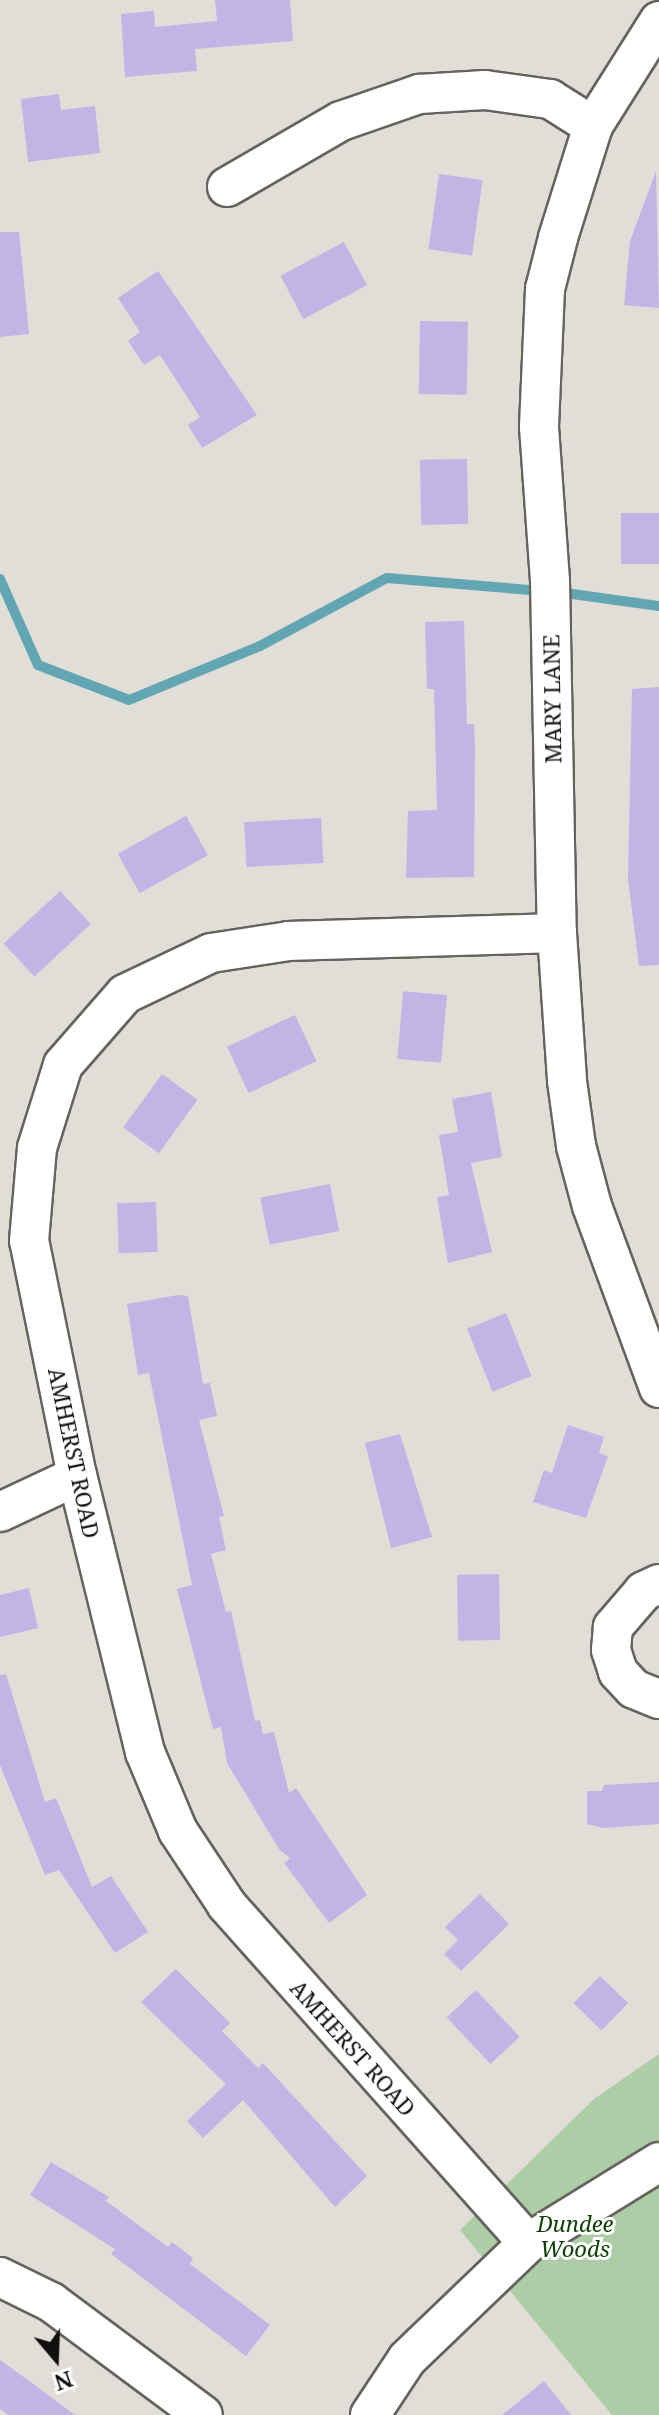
<!DOCTYPE html>
<style>
body{margin:0}
#map{position:relative;width:659px;height:2415px;overflow:hidden;background:#e1ded8;font-family:"Noto Serif",serif}
div>[style]{position:absolute}
[style*='--x']{left:calc(var(--x)*1px);top:calc(var(--y)*1px);width:calc(var(--w)*1px);rotate:calc(var(--a)*1deg)}
.green>*{inset:0;background:#adcda7}
.stream>*{height:10px;margin:-5px;padding:0 5px;transform-origin:5px;border-radius:5px;background:#63a6b3}
.building>*{inset:0;background:#c2b4e5;transform-origin:0 0}
.roads{filter:drop-shadow(2px 0 #65635d) drop-shadow(-2px 0 #65635d) drop-shadow(0 2px #65635d) drop-shadow(0 -2px #65635d)}
.street>*{height:38px;margin:-19px;padding:0 19px;transform-origin:19px;border-radius:19px;background:#fff}
span{translate:-50% -50%;white-space:nowrap;text-align:center;line-height:1.15;-webkit-text-stroke:6px #fff;paint-order:stroke}
.street-label{font-size:22px;color:#11100e}
.park-label{font-size:22px;color:#104106;font-style:italic}
.north{position:absolute;left:16px;top:2319px;width:80px;height:80px;-webkit-text-stroke:6px #fff;paint-order:stroke;rotate:161deg;font-size:22px;font-weight:700;line-height:32px;text-align:center;color:#11100e}
.north::after{content:'';display:block;margin:auto;width:28px;height:36px;background:#11100e;clip-path:polygon(50% 0,100% 100%,50% 72%,0 100%)}
</style>
<div id="map">
<div class="green">
<div style="clip-path:polygon(659px 2054px,659px 2415px,612px 2415px,460px 2230px,594px 2099px)"></div>
</div>
<div class="stream">
<div style="--x:0;--y:579;--w:94;--a:66.2"></div>
<div style="--x:38;--y:665;--w:97;--a:21"></div>
<div style="--x:129;--y:700;--w:142;--a:-22.4"></div>
<div style="--x:260;--y:646;--w:144;--a:-28.2"></div>
<div style="--x:387;--y:578;--w:156;--a:4.8"></div>
<div style="--x:558;--y:592;--w:102;--a:7.9"></div>
</div>
<div class="building">
<div style="clip-path:polygon(215px 0,290px 0,293px 41px,195px 49px,197px 71px,125px 77px,121px 14px,154px 11px,155px 27px,217px 21px)"></div>
<div style="clip-path:polygon(59px 94px,61px 110px,95px 106px,100px 153px,28px 162px,21px 99px)"></div>
<div style="clip-path:polygon(656px 171px,659px 308px,624px 305px,630px 241px)"></div>
<div style="left:439px;top:174px;width:44px;height:76px;rotate:8deg"></div>
<div style="clip-path:polygon(0 232px,19px 232px,29px 334px,0 337px)"></div>
<div style="left:344px;top:242px;width:49px;height:72px;rotate:62deg"></div>
<div style="clip-path:polygon(158px 271px,257px 415px,202px 448px,188px 425px,200px 417px,160px 355px,144px 365px,128px 341px,140px 332px,118px 298px)"></div>
<div style="left:420px;top:321px;width:48px;height:73px;rotate:1deg"></div>
<div style="left:467px;top:459px;width:65px;height:47px;rotate:89deg"></div>
<div style="left:621px;top:513px;width:38px;height:51px"></div>
<div style="clip-path:polygon(464px 621px,467px 724px,474px 724px,475px 745px,474px 877px,406px 878px,408px 811px,437px 810px,434px 689px,427px 689px,425px 622px)"></div>
<div style="clip-path:polygon(659px 687px,659px 965px,639px 966px,628px 879px,632px 689px)"></div>
<div style="left:186px;top:816px;width:45px;height:78px;rotate:61deg"></div>
<div style="left:321px;top:818px;width:45px;height:77px;rotate:87deg"></div>
<div style="left:60px;top:891px;width:45px;height:77px;rotate:47deg"></div>
<div style="left:447px;top:995px;width:68px;height:44px;rotate:95deg"></div>
<div style="left:295px;top:1015px;width:51px;height:75px;rotate:65deg"></div>
<div style="left:162px;top:1074px;width:44px;height:66px;rotate:36deg"></div>
<div style="clip-path:polygon(491px 1092px,502px 1157px,471px 1163px,492px 1252px,448px 1263px,437px 1197px,449px 1195px,439px 1135px,458px 1132px,452px 1099px)"></div>
<div style="left:330px;top:1184px;width:48px;height:71px;rotate:79deg"></div>
<div style="left:156px;top:1202px;width:50px;height:39px;rotate:88deg"></div>
<div style="clip-path:polygon(178px 1295px,188px 1296px,203px 1384px,210px 1383px,217px 1416px,199px 1420px,224px 1516px,219px 1517px,226px 1550px,211px 1554px,226px 1612px,231px 1611px,255px 1721px,260px 1720px,263px 1734px,274px 1732px,289px 1793px,296px 1788px,367px 1895px,329px 1923px,284px 1863px,290px 1858px,279px 1849px,227px 1763px,221px 1727px,213px 1729px,177px 1589px,192px 1585px,149px 1373px,138px 1375px,127px 1304px)"></div>
<div style="left:506px;top:1313px;width:68px;height:42px;rotate:68deg"></div>
<div style="clip-path:polygon(568px 1425px,604px 1437px,599px 1453px,608px 1456px,586px 1518px,533px 1502px,544px 1470px,552px 1473px)"></div>
<div style="clip-path:polygon(400px 1434px,432px 1537px,391px 1548px,365px 1443px)"></div>
<div style="left:499px;top:1574px;width:66px;height:42px;rotate:89deg"></div>
<div style="clip-path:polygon(29px 1588px,38px 1628px,0 1637px,0 1595px)"></div>
<div style="clip-path:polygon(6px 1674px,45px 1802px,56px 1798px,92px 1887px,111px 1876px,148px 1932px,115px 1953px,59px 1870px,45px 1875px,0 1765px,0 1675px)"></div>
<div style="clip-path:polygon(659px 1782px,659px 1824px,604px 1828px,587px 1824px,587px 1791px,602px 1791px,604px 1785px)"></div>
<div style="clip-path:polygon(480px 1894px,509px 1924px,461px 1971px,444px 1954px,458px 1940px,445px 1927px)"></div>
<div style="clip-path:polygon(176px 1969px,230px 2023px,222px 2031px,258px 2068px,263px 2063px,367px 2176px,335px 2207px,243px 2100px,203px 2138px,187px 2121px,226px 2084px,141px 2002px)"></div>
<div style="left:600px;top:1976px;width:39px;height:38px;rotate:44deg"></div>
<div style="left:476px;top:1990px;width:64px;height:40px;rotate:47deg"></div>
<div style="clip-path:polygon(51px 2162px,109px 2197px,106px 2201px,168px 2247px,172px 2242px,193px 2258px,190px 2264px,270px 2325px,246px 2356px,111px 2254px,115px 2249px,30px 2195px)"></div>
<div style="clip-path:polygon(0 2360px,32px 2383px,75px 2415px,9px 2415px,0 2409px)"></div>
<div style="clip-path:polygon(544px 2381px,571px 2415px,502px 2415px)"></div>
</div>
<div class="roads">
<div class="street">
<div style="--x:659;--y:21;--w:124;--a:122.2"></div>
<div style="--x:593;--y:126;--w:117;--a:107.4"></div>
<div style="--x:558;--y:238;--w:53;--a:104.3"></div>
<div style="--x:545;--y:289;--w:138;--a:92.5"></div>
<div style="--x:539;--y:427;--w:154;--a:85.9"></div>
<div style="--x:550;--y:581;--w:352;--a:88.9"></div>
<div style="--x:557;--y:933;--w:148;--a:86.1"></div>
<div style="--x:567;--y:1081;--w:66;--a:82.1"></div>
<div style="--x:576;--y:1146;--w:62;--a:75.1"></div>
<div style="--x:592;--y:1206;--w:194;--a:69.8"></div>
<div style="--x:227;--y:187;--w:132;--a:-30.1"></div>
<div style="--x:341;--y:121;--w:83;--a:-19.1"></div>
<div style="--x:419;--y:94;--w:66;--a:-3.5"></div>
<div style="--x:485;--y:90;--w:66;--a:7.9"></div>
<div style="--x:550;--y:99;--w:51;--a:32.1"></div>
<div style="--x:0;--y:1512;--w:85;--a:-25.1"></div>
<div style="--x:659;--y:1584;--w:17;--a:155"></div>
<div style="--x:644;--y:1591;--w:48;--a:130.7"></div>
<div style="--x:613;--y:1627;--w:23;--a:95"></div>
<div style="--x:611;--y:1650;--w:23;--a:72"></div>
<div style="--x:618;--y:1672;--w:23;--a:47"></div>
<div style="--x:634;--y:1689;--w:27;--a:22"></div>
<div style="--x:528;--y:2243;--w:453;--a:-131.7"></div>
<div style="--x:227;--y:1905;--w:89;--a:-123.5"></div>
<div style="--x:178;--y:1831;--w:86;--a:-112.7"></div>
<div style="--x:145;--y:1752;--w:284;--a:-103.8"></div>
<div style="--x:77;--y:1476;--w:240;--a:-101.5"></div>
<div style="--x:29;--y:1241;--w:93;--a:-85.1"></div>
<div style="--x:37;--y:1148;--w:87;--a:-72.6"></div>
<div style="--x:63;--y:1065;--w:94;--a:-48.9"></div>
<div style="--x:125;--y:994;--w:95;--a:-25.5"></div>
<div style="--x:211;--y:953;--w:79;--a:-8.7"></div>
<div style="--x:289;--y:941;--w:268;--a:-1.7"></div>
<div style="--x:0;--y:2277;--w:57;--a:26.1"></div>
<div style="--x:51;--y:2302;--w:189;--a:36.6"></div>
<div style="--x:370;--y:2415;--w:67;--a:-56.5"></div>
<div style="--x:407;--y:2359;--w:168;--a:-43.8"></div>
<div style="--x:528;--y:2243;--w:154;--a:-31.7"></div>
</div>
</div>
<div class="street-label">
<span style="left:552px;top:699px;rotate:-91deg">MARY LANE</span>
<span style="left:74px;top:1453px;rotate:78deg">AMHERST ROAD</span>
<span style="left:353px;top:2048px;rotate:48deg">AMHERST ROAD</span>
</div>
<div class="park-label">
<span style="left:575px;top:2236px">Dundee<br>Woods</span>
</div>
<div class="north">N</div>
</div>
